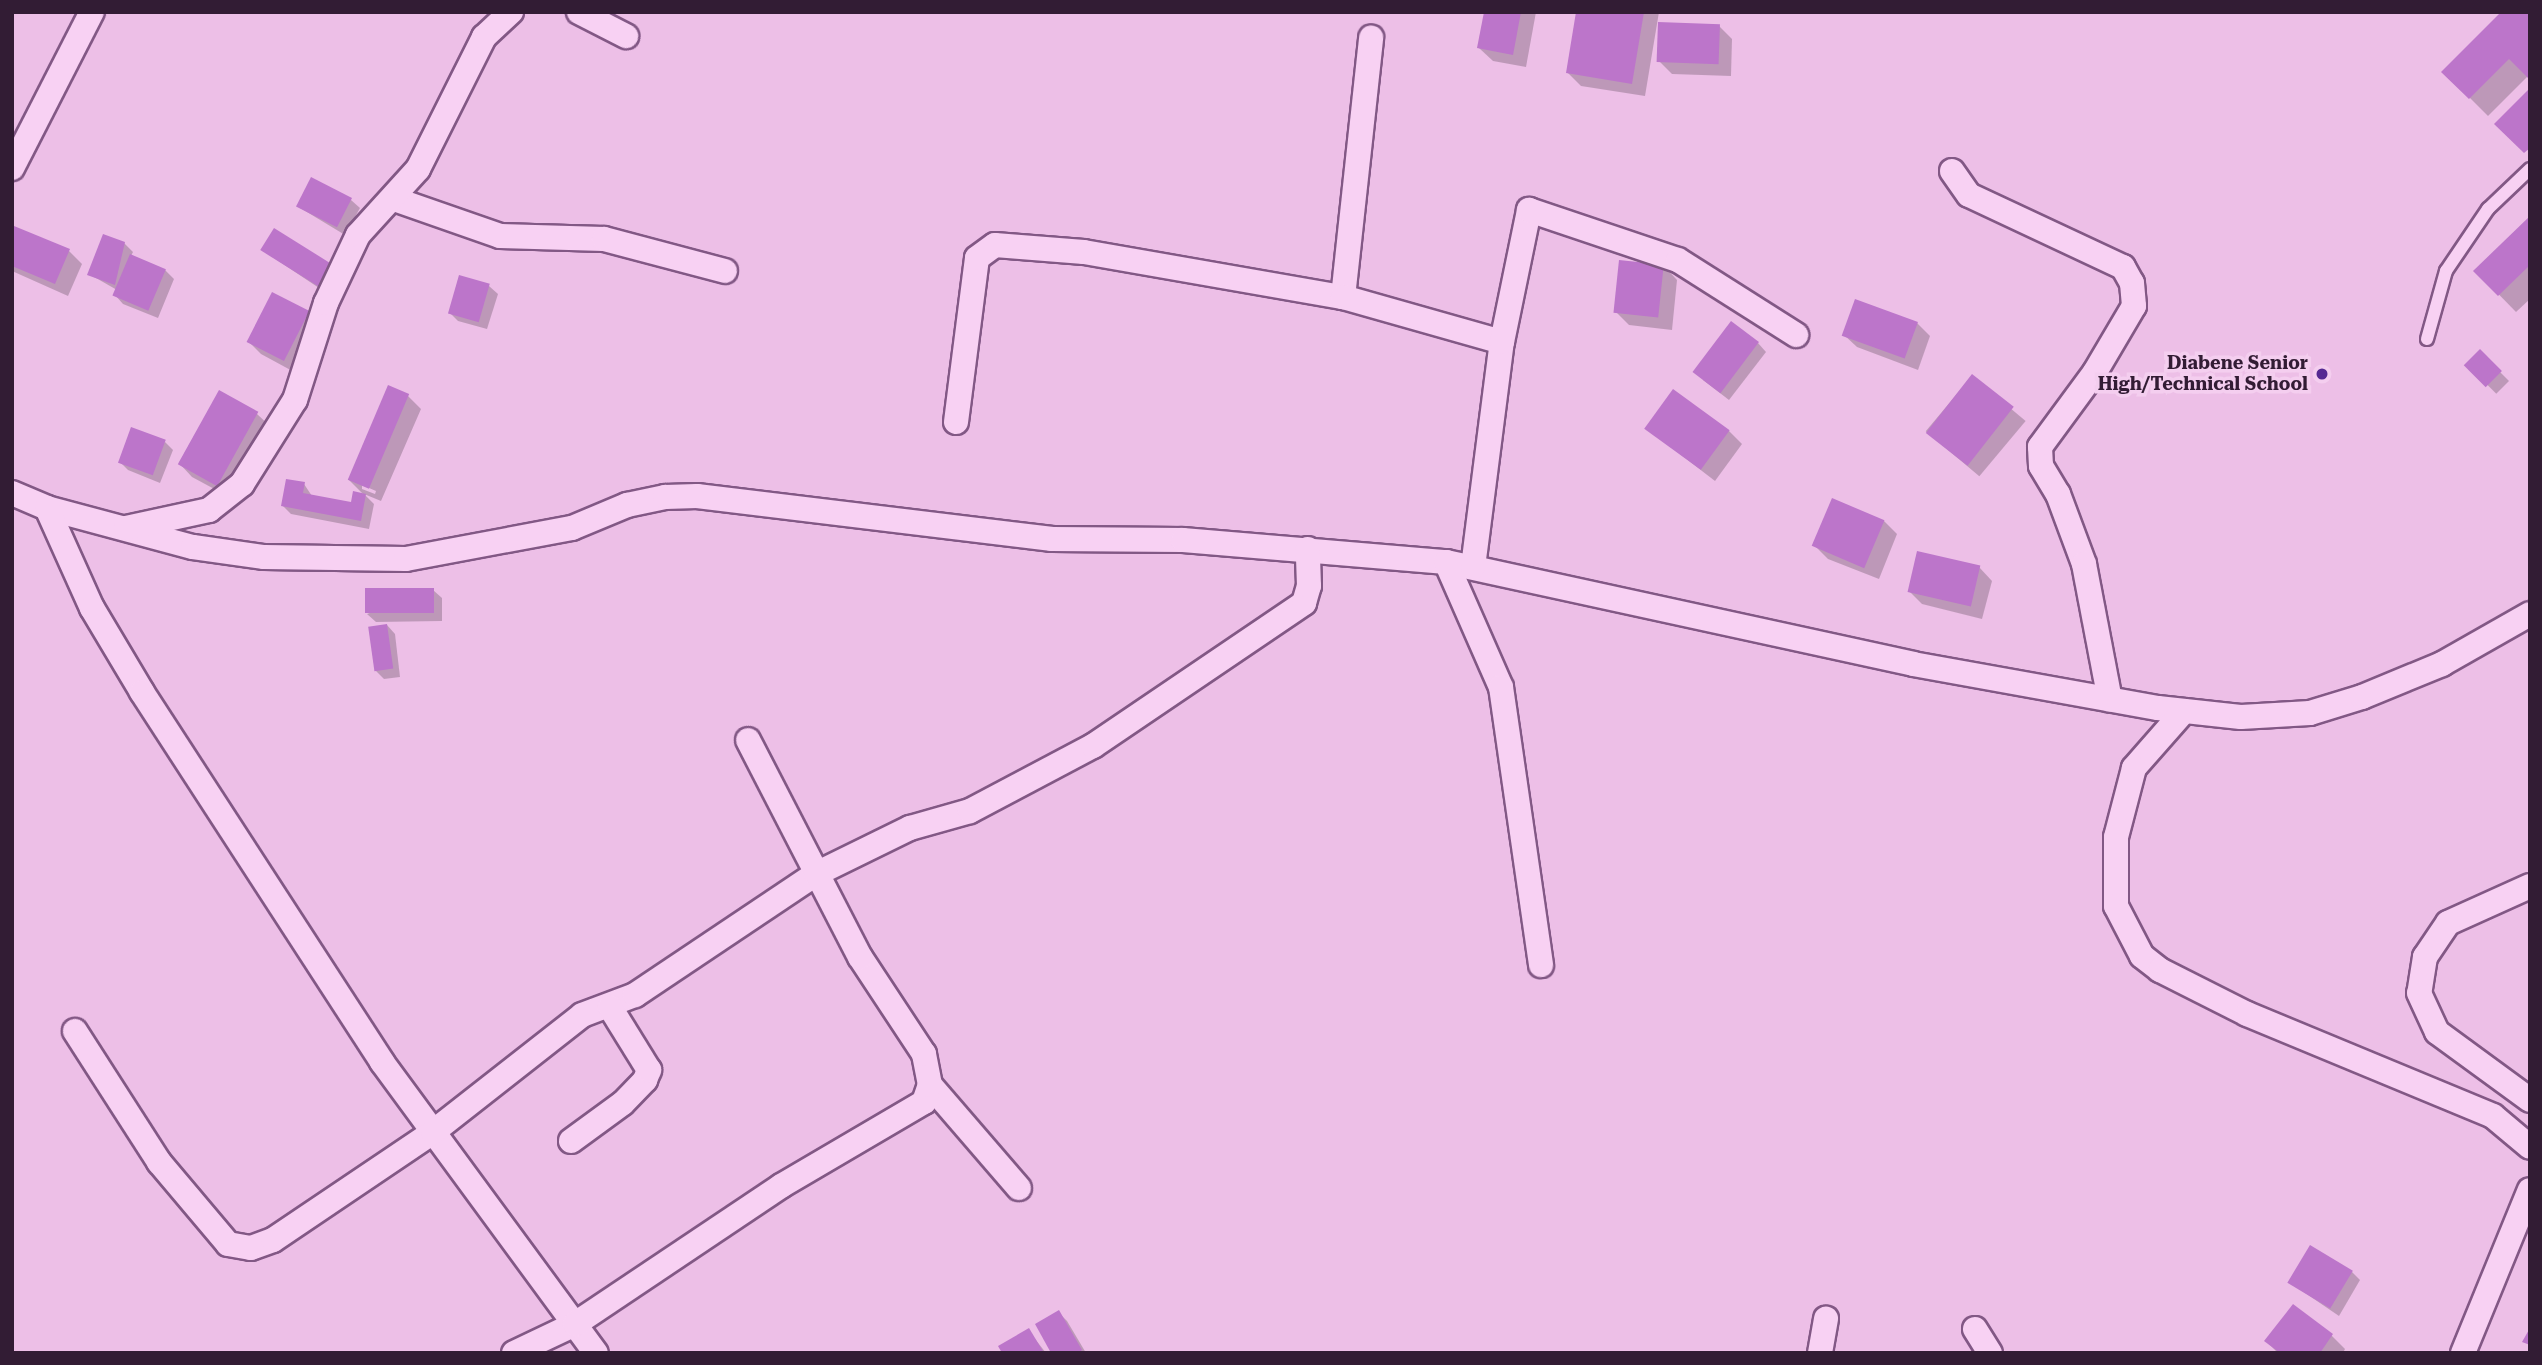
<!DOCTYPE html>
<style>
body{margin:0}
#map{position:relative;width:2542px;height:1365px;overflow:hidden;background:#edbfe7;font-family:"Roboto Serif",serif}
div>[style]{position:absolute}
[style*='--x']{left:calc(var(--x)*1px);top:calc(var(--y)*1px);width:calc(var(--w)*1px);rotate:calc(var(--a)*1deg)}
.shadow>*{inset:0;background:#0003;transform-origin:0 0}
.building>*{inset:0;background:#bc75ca;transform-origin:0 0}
.roads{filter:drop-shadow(2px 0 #825885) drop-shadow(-2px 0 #825885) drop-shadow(0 2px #825885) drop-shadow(0 -2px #825885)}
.service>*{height:12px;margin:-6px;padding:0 6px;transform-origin:6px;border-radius:6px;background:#f8d1f3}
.minor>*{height:24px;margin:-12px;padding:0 12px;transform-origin:12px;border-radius:12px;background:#f8d1f3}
.dots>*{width:19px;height:19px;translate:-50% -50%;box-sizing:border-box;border:4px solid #f4ceef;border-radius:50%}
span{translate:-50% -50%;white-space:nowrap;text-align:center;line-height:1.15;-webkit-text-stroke:7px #f4ceef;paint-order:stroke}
.poi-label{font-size:18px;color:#321c34;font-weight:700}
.right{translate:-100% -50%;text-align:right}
.frame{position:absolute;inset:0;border:14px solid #321c34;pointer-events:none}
</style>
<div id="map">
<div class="shadow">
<div style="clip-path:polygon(1486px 12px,1536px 12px,1526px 67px,1493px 61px,1479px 48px)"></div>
<div style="clip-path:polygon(1577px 12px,1659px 12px,1645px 96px,1581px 86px,1568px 73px)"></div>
<div style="clip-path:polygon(2503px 12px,2528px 76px,2488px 116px,2444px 72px)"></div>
<div style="clip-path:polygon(1719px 26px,1732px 39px,1731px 76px,1672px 74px,1659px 61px)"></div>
<div style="clip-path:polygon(351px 200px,360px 208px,345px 235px,297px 206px)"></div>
<div style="clip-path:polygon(2530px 218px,2530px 299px,2516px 312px,2476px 271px)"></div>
<div style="clip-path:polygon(15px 228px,69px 251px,82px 264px,68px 296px,12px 271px)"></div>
<div style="clip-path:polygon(275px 230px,331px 296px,262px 250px)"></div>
<div style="clip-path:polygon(124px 243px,133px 252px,131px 256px,165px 270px,174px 279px,158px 318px,123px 304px,115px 295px,117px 290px,89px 274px)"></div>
<div style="clip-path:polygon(1664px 266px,1677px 280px,1672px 330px,1629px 325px,1616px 312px)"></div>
<div style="clip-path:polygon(489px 286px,498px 294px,487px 329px,458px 321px,449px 312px)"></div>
<div style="clip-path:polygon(308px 313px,321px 326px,296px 373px,261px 354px,248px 341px)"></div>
<div style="clip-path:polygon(1917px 323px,1930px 336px,1918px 370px,1857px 347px,1843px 334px)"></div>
<div style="clip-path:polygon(1758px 343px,1766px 352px,1729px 400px,1703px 380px)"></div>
<div style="left:2480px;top:352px;width:41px;height:18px;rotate:45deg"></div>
<div style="left:1972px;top:376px;width:70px;height:72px;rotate:40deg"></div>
<div style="clip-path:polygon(219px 392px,257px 414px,271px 427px,231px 498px,192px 477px,179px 463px)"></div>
<div style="clip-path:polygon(evenodd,408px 396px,421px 409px,381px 501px,364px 494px,374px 504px,369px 529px,291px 514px,282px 505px,304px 484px,312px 496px,352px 504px,365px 496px,349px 480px,408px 396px,362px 485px,376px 491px,375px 494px,362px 489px,362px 485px)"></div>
<div style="clip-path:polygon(1646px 428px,1729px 431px,1742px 444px,1715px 481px)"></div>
<div style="clip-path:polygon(165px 442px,173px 450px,160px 483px,128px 470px,120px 462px)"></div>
<div style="clip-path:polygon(1884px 521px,1897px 534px,1879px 579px,1828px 559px,1815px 546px)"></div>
<div style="clip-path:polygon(1979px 567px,1992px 581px,1982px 619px,1922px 604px,1909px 591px)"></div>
<div style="clip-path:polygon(433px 590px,442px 598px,442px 621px,376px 622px,367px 614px)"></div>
<div style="clip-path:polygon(387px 625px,395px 634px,400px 677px,384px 679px,375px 670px)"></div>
<div style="clip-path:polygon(2352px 1272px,2360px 1280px,2339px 1316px,2289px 1282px)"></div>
<div style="clip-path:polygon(2293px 1306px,2332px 1336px,2345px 1349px,2343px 1353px,2278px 1353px,2266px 1341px)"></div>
<div style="clip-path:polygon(1058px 1312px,1067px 1321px,1086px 1353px,1053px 1353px)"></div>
<div style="clip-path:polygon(1028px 1330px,1046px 1353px,1004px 1353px)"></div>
</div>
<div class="building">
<div style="clip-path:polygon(1484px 12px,1521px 12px,1513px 55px,1477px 48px)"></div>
<div style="clip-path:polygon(1576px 12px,1644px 12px,1632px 84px,1566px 73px)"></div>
<div style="clip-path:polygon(2501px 12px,2530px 12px,2530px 80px,2509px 59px,2469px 99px,2441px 72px)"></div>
<div style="left:1658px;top:22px;width:62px;height:40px;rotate:2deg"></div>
<div style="clip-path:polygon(2530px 88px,2530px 148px,2524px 153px,2494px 124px)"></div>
<div style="left:311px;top:177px;width:46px;height:33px;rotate:27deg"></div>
<div style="clip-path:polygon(2530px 216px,2530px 265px,2498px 296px,2473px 271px)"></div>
<div style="clip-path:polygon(14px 226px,70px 249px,55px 284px,12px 266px)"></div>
<div style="left:274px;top:228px;width:73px;height:26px;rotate:32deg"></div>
<div style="clip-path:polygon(103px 234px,125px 242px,115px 285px,87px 275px)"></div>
<div style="left:130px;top:254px;width:39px;height:45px;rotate:23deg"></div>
<div style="left:1619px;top:260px;width:45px;height:53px;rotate:6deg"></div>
<div style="left:459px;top:275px;width:32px;height:40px;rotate:16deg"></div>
<div style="left:272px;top:292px;width:42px;height:56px;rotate:27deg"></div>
<div style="left:1855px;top:299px;width:67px;height:39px;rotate:20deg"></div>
<div style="left:1731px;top:321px;width:35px;height:64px;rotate:37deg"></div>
<div style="left:2480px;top:349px;width:31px;height:23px;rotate:45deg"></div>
<div style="left:1972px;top:374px;width:53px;height:75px;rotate:38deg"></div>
<div style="left:388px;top:385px;width:23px;height:103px;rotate:23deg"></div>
<div style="left:1673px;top:389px;width:70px;height:49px;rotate:36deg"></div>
<div style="left:219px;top:390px;width:45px;height:85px;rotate:29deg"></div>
<div style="left:131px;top:427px;width:37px;height:38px;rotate:20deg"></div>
<div style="clip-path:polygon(286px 479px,305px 482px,303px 493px,351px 502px,353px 491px,366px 494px,361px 521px,281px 506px)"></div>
<div style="left:1832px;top:498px;width:57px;height:52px;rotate:23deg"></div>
<div style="left:1917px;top:551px;width:65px;height:42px;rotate:13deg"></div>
<div style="left:434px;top:588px;width:25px;height:69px;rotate:90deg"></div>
<div style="left:387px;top:624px;width:45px;height:19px;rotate:82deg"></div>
<div style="left:2310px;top:1245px;width:50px;height:44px;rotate:31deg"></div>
<div style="clip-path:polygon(2293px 1304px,2333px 1334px,2320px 1353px,2280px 1353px,2264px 1341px)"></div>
<div style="clip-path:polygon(1059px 1310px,1082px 1350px,1078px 1353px,1051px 1353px,1035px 1324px)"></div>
<div style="clip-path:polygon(1029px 1328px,1044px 1353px,1002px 1353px,998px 1346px)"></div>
<div style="clip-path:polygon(2530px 1328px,2530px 1345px,2522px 1342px)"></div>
</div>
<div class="roads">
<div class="service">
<div style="--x:2427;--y:339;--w:71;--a:-74.4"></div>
<div style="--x:2446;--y:271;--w:75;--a:-55.9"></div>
<div style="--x:2488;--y:209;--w:58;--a:-43.6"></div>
</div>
<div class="minor">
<div style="--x:579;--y:12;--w:53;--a:27.1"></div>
<div style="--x:12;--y:168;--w:175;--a:-62.9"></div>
<div style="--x:1952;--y:171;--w:29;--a:55"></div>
<div style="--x:1969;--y:195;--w:170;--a:25.1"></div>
<div style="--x:2123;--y:267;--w:18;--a:61"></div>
<div style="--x:2132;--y:283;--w:23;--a:85"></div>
<div style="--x:2134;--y:306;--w:77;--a:120.6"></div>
<div style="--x:2095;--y:372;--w:93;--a:126.3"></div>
<div style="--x:2040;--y:447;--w:19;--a:87"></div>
<div style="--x:2041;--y:466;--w:33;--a:59"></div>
<div style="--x:2058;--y:494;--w:75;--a:69.6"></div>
<div style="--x:2084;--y:564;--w:138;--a:79.2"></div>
<div style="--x:394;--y:199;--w:112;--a:19.2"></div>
<div style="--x:500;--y:236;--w:104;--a:1.7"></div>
<div style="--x:604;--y:239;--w:125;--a:14.8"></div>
<div style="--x:1343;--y:297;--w:261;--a:-83.8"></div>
<div style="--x:956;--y:422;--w:165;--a:-82.7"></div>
<div style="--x:977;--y:258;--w:22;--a:-36"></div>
<div style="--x:995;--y:245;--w:89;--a:4.5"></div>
<div style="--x:1084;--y:252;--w:263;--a:9.9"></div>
<div style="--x:1343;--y:297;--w:165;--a:15.8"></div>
<div style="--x:12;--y:493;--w:38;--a:23"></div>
<div style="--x:47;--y:508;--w:151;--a:15"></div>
<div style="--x:193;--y:547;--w:72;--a:8"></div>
<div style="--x:264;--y:557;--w:142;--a:0.8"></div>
<div style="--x:406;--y:559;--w:169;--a:-10.6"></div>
<div style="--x:572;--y:528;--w:60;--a:-22.7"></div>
<div style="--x:627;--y:505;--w:39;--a:-12"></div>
<div style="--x:665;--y:497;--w:32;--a:-2"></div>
<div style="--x:697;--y:496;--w:358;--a:6.9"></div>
<div style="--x:1052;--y:539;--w:131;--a:0.4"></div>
<div style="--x:1183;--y:540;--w:264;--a:4.8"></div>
<div style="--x:1446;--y:562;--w:478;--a:12.3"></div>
<div style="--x:1913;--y:664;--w:249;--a:10.2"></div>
<div style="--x:2158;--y:708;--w:83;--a:6.2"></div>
<div style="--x:2241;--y:717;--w:69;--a:-3.3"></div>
<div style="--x:2310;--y:713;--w:54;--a:-17.1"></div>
<div style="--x:2362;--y:697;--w:87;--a:-22.4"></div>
<div style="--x:2442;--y:664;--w:101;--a:-29.6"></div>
<div style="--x:47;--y:508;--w:110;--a:65.8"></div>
<div style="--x:92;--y:608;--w:98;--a:59.2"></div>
<div style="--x:142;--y:692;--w:441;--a:57"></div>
<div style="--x:382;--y:1062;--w:361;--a:53.7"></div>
<div style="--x:126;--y:528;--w:85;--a:-12.2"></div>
<div style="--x:209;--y:510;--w:42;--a:-38.2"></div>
<div style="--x:242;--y:484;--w:99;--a:-57.8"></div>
<div style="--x:295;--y:400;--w:102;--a:-72.3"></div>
<div style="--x:326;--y:303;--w:75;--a:-64.8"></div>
<div style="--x:358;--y:235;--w:89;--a:-47.7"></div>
<div style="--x:418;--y:169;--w:148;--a:-63.4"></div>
<div style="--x:484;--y:37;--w:37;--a:-43"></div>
<div style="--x:1446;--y:562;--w:137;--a:66.3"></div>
<div style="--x:1501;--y:687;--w:281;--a:81.8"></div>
<div style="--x:1473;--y:567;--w:227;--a:-82.7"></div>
<div style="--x:1502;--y:342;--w:135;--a:-78.4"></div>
<div style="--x:1529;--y:210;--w:157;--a:18.6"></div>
<div style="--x:1678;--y:260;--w:140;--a:32.4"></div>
<div style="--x:2184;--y:711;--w:76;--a:131.3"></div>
<div style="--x:2134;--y:768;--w:71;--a:104.6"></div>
<div style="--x:2116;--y:837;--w:69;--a:90"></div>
<div style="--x:2116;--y:906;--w:56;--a:62.5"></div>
<div style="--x:2142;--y:956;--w:23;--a:38"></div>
<div style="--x:2160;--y:970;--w:97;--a:26.8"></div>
<div style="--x:2247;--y:1014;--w:266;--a:22.5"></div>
<div style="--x:2493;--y:1116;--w:48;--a:40"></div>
<div style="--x:2530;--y:886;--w:90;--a:155.7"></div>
<div style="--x:2448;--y:923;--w:41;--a:124.1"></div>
<div style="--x:2425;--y:957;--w:36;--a:99"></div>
<div style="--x:2419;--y:993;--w:43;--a:65.2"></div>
<div style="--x:2437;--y:1032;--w:115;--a:36.2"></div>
<div style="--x:75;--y:1031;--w:156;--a:57.3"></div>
<div style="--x:159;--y:1162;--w:107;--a:49.9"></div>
<div style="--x:228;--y:1244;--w:23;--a:10"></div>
<div style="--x:251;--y:1248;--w:23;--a:-20"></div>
<div style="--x:273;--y:1240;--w:193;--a:-34"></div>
<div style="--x:433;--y:1132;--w:189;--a:-38.1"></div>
<div style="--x:582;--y:1015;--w:57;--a:-20.7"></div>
<div style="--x:635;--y:995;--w:218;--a:-33.8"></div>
<div style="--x:816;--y:874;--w:105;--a:-26.1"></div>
<div style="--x:910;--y:828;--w:62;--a:-15.8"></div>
<div style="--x:970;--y:811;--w:139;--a:-27.9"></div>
<div style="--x:1093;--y:746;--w:255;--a:-34.1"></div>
<div style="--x:1304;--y:603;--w:18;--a:-74"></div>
<div style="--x:1309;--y:586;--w:37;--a:-92"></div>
<div style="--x:930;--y:1085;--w:136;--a:49.2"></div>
<div style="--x:571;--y:1141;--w:64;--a:-36.2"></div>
<div style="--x:623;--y:1103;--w:32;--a:-46"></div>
<div style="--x:645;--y:1080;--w:11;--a:-68"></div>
<div style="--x:649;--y:1070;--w:74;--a:-121.8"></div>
<div style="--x:1975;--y:1329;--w:28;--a:58"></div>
<div style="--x:514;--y:1353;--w:68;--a:-25.4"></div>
<div style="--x:575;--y:1324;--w:248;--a:-33.8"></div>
<div style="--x:781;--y:1186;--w:166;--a:-30.4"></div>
<div style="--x:924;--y:1102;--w:18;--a:-71"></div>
<div style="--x:930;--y:1085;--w:32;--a:-101"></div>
<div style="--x:924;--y:1054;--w:116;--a:-123.4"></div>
<div style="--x:860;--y:957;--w:244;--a:-117.3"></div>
<div style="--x:1820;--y:1353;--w:35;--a:-80"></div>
<div style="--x:2463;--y:1353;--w:176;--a:-67.7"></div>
</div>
</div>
<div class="dots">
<div style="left:2322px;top:374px;background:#552992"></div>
</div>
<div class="poi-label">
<span class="right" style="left:2308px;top:374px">Diabene Senior<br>High/Technical School</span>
</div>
<div class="frame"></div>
</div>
